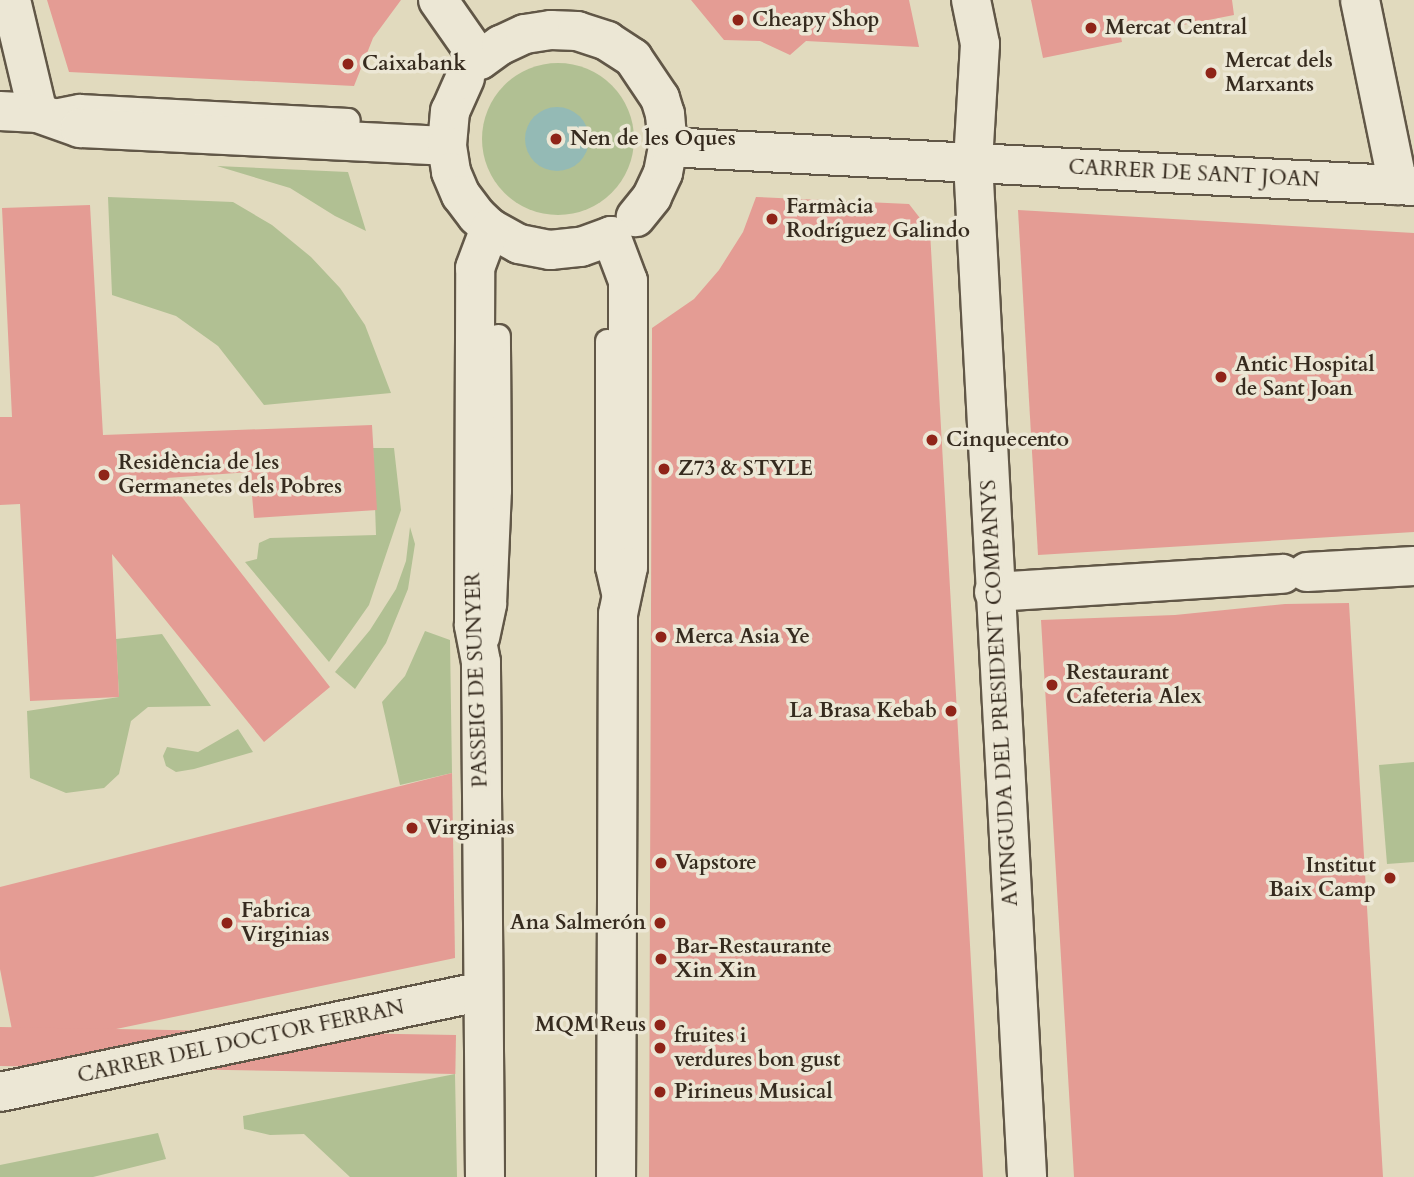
<!DOCTYPE html>
<meta charset="utf-8">
<style>
body{margin:0}
#map{position:relative;width:1414px;height:1177px;overflow:hidden;background:#e1dabe;font-family:Cardo,serif}
div>[style]{position:absolute}
[style*='--x']{left:calc(var(--x)*1px);top:calc(var(--y)*1px);width:calc(var(--w)*1px);rotate:calc(var(--a)*1deg)}
.green>*{inset:0;background:#b1c093}
.round{border-radius:50%}
.water>*{inset:0;background:#94bab5}
.building>*{inset:0;background:#e49c94;transform-origin:0 0}
.roads{filter:drop-shadow(2px 0 #615747) drop-shadow(-2px 0 #615747) drop-shadow(0 2px #615747) drop-shadow(0 -2px #615747)}
.lane>*{height:23px;margin:-11.5px;padding:0 11.5px;transform-origin:11.5px;border-radius:11.5px;background:#ece7d5}
.street>*{height:38px;margin:-19px;padding:0 19px;transform-origin:19px;border-radius:19px;background:#ece7d5}
.secondary>*{height:38px;margin:-19px;padding:0 19px;transform-origin:19px;border-radius:19px;background:#ece7d5}
.dots>*{width:19px;height:19px;translate:-50% -50%;box-sizing:border-box;border:4px solid #ece7d5;border-radius:50%}
span{translate:-50% -50%;white-space:nowrap;text-align:center;line-height:1.15;-webkit-text-stroke:7px #ece7d5;paint-order:stroke}
.poi-label{font-size:21px;color:#362b1f;font-weight:700}
.left{translate:0 -50%;text-align:left}
.right{translate:-100% -50%;text-align:right}
.street-label{font-size:21px;color:#362b1f}
</style>
<div id="map">
<div class="green">
<div class="round" style="left:482px;top:63px;width:152px;height:152px"></div>
<div style="clip-path:polygon(217px 166px,348px 172px,366px 231px,335px 216px,290px 188px)"></div>
<div style="clip-path:polygon(108px 197px,233px 202px,272px 225px,311px 257px,340px 288px,365px 325px,391px 393px,264px 405px,218px 346px,176px 316px,112px 295px)"></div>
<div style="clip-path:polygon(373px 448px,394px 448px,401px 510px,369px 605px,329px 662px,245px 562px,257px 559px,259px 543px,270px 538px,376px 535px)"></div>
<div style="clip-path:polygon(410px 527px,415px 544px,408px 589px,386px 643px,355px 689px,335px 672px,370px 630px,396px 589px,406px 561px)"></div>
<div style="clip-path:polygon(425px 631px,450px 640px,452px 773px,400px 785px,382px 702px,405px 676px)"></div>
<div style="clip-path:polygon(162px 634px,211px 706px,148px 707px,131px 721px,119px 774px,104px 788px,66px 793px,30px 778px,27px 711px,119px 697px,116px 639px)"></div>
<div style="clip-path:polygon(238px 729px,253px 752px,194px 769px,176px 772px,166px 766px,163px 756px,167px 747px,198px 752px)"></div>
<div style="clip-path:polygon(1414px 762px,1414px 862px,1387px 864px,1379px 765px)"></div>
<div style="clip-path:polygon(455px 1074px,457px 1177px,350px 1177px,304px 1134px,270px 1135px,244px 1129px,243px 1116px)"></div>
<div style="clip-path:polygon(158px 1133px,166px 1159px,93px 1177px,0 1177px,0 1165px)"></div>
</div>
<div class="water">
<div class="round" style="left:525px;top:107px;width:64px;height:64px"></div>
</div>
<div class="building">
<div style="clip-path:polygon(47px 0,401px 0,373px 38px,354px 86px,69px 72px)"></div>
<div style="clip-path:polygon(691px 0,909px 0,919px 47px,806px 41px,790px 55px,760px 41px,724px 40px)"></div>
<div style="clip-path:polygon(1031px 0,1232px 0,1234px 15px,1121px 37px,1122px 42px,1043px 58px)"></div>
<div style="clip-path:polygon(756px 197px,909px 204px,930px 231px,983px 1177px,649px 1177px,652px 328px,694px 299px,719px 270px,743px 232px)"></div>
<div style="clip-path:polygon(90px 205px,103px 435px,372px 425px,377px 510px,254px 518px,250px 472px,167px 478px,330px 687px,264px 742px,112px 554px,119px 697px,30px 701px,20px 504px,0 505px,0 417px,12px 417px,2px 208px)"></div>
<div style="clip-path:polygon(1018px 210px,1414px 233px,1414px 532px,1038px 555px)"></div>
<div style="clip-path:polygon(1349px 603px,1383px 1177px,1074px 1177px,1041px 620px,1175px 615px,1285px 604px)"></div>
<div style="clip-path:polygon(452px 773px,455px 958px,16px 1050px,0 969px,0 887px)"></div>
<div style="left:456px;top:1035px;width:39px;height:465px;rotate:91deg"></div>
</div>
<div class="roads">
<div class="lane">
<div style="--x:48;--y:112;--w:32;--a:-11"></div>
<div style="--x:79;--y:106;--w:269;--a:3"></div>
<div style="--x:607;--y:341;--w:226;--a:90"></div>
<div style="--x:607;--y:567;--w:31;--a:77"></div>
<div style="--x:487;--y:638;--w:35;--a:-78"></div>
<div style="--x:494;--y:604;--w:114;--a:-87.5"></div>
<div style="--x:499;--y:490;--w:154;--a:-90.4"></div>
</div>
<div class="street">
<div style="--x:11;--y:0;--w:116;--a:76.6"></div>
<div style="--x:971;--y:0;--w:45;--a:78.4"></div>
<div style="--x:980;--y:44;--w:118;--a:93.4"></div>
<div style="--x:973;--y:162;--w:1016;--a:86.95"></div>
<div style="--x:1360;--y:0;--w:189;--a:78.4"></div>
<div style="--x:0;--y:111;--w:38;--a:3"></div>
<div style="--x:38;--y:113;--w:45;--a:19.7"></div>
<div style="--x:80;--y:128;--w:367;--a:2.8"></div>
<div style="--x:668;--y:147;--w:747;--a:2.99"></div>
<div style="--x:1307;--y:572;--w:107;--a:-3.2"></div>
<div style="--x:994;--y:592;--w:289;--a:-3.6"></div>
<div style="--x:0;--y:1092;--w:493;--a:-11.8"></div>
</div>
<div class="secondary">
<div style="--x:438;--y:0;--w:73;--a:55"></div>
<div style="--x:480;--y:60;--w:26;--a:-36"></div>
<div style="--x:501;--y:45;--w:26;--a:-25"></div>
<div style="--x:525;--y:34;--w:26;--a:-9"></div>
<div style="--x:551;--y:30;--w:26;--a:2"></div>
<div style="--x:577;--y:31;--w:32;--a:18"></div>
<div style="--x:607;--y:41;--w:31;--a:33"></div>
<div style="--x:633;--y:58;--w:48;--a:56"></div>
<div style="--x:660;--y:98;--w:17;--a:73"></div>
<div style="--x:665;--y:114;--w:33;--a:85"></div>
<div style="--x:668;--y:147;--w:26;--a:101"></div>
<div style="--x:663;--y:173;--w:26;--a:115"></div>
<div style="--x:652;--y:197;--w:26;--a:129"></div>
<div style="--x:465;--y:78;--w:36;--a:114"></div>
<div style="--x:450;--y:111;--w:35;--a:95"></div>
<div style="--x:447;--y:146;--w:26;--a:81"></div>
<div style="--x:451;--y:172;--w:25;--a:67"></div>
<div style="--x:461;--y:195;--w:26;--a:53"></div>
<div style="--x:477;--y:216;--w:18;--a:43"></div>
<div style="--x:490;--y:228;--w:33;--a:29"></div>
<div style="--x:519;--y:244;--w:32;--a:11"></div>
<div style="--x:550;--y:250;--w:31;--a:-6"></div>
<div style="--x:581;--y:247;--w:32;--a:-20"></div>
<div style="--x:611;--y:236;--w:48;--a:69.3"></div>
<div style="--x:628;--y:281;--w:286;--a:90"></div>
<div style="--x:628;--y:567;--w:48;--a:102"></div>
<div style="--x:618;--y:614;--w:563;--a:90.2"></div>
<div style="--x:485;--y:1177;--w:515;--a:-90.45"></div>
<div style="--x:481;--y:662;--w:38;--a:-101"></div>
<div style="--x:474;--y:625;--w:357;--a:-89.8"></div>
<div style="--x:475;--y:268;--w:43;--a:-69.4"></div>
</div>
</div>
<div class="dots">
<div style="left:738px;top:20px;background:#8f2418"></div>
<div style="left:1091px;top:28px;background:#8f2418"></div>
<div style="left:348px;top:64px;background:#8f2418"></div>
<div style="left:1211px;top:73px;background:#8f2418"></div>
<div style="left:556px;top:139px;background:#8f2418"></div>
<div style="left:772px;top:219px;background:#8f2418"></div>
<div style="left:1221px;top:377px;background:#8f2418"></div>
<div style="left:932px;top:440px;background:#8f2418"></div>
<div style="left:664px;top:469px;background:#8f2418"></div>
<div style="left:104px;top:475px;background:#8f2418"></div>
<div style="left:661px;top:637px;background:#8f2418"></div>
<div style="left:1052px;top:685px;background:#8f2418"></div>
<div style="left:951px;top:711px;background:#8f2418"></div>
<div style="left:412px;top:828px;background:#8f2418"></div>
<div style="left:661px;top:863px;background:#8f2418"></div>
<div style="left:1390px;top:878px;background:#8f2418"></div>
<div style="left:227px;top:923px;background:#8f2418"></div>
<div style="left:660px;top:923px;background:#8f2418"></div>
<div style="left:661px;top:959px;background:#8f2418"></div>
<div style="left:660px;top:1025px;background:#8f2418"></div>
<div style="left:660px;top:1048px;background:#8f2418"></div>
<div style="left:660px;top:1092px;background:#8f2418"></div>
</div>
<div class="poi-label">
<span class="left" style="left:752px;top:20px">Cheapy Shop</span>
<span class="left" style="left:1105px;top:28px">Mercat Central</span>
<span class="left" style="left:1225px;top:73px">Mercat dels<br>Marxants</span>
<span class="left" style="left:362px;top:64px">Caixabank</span>
<span class="left" style="left:570px;top:139px">Nen de les Oques</span>
<span class="left" style="left:786px;top:219px">Farmàcia<br>Rodríguez Galindo</span>
<span class="left" style="left:1235px;top:377px">Antic Hospital<br>de Sant Joan</span>
<span class="left" style="left:946px;top:440px">Cinquecento</span>
<span class="left" style="left:118px;top:475px">Residència de les<br>Germanetes dels Pobres</span>
<span class="left" style="left:678px;top:469px">Z73 &amp; STYLE</span>
<span class="left" style="left:675px;top:637px">Merca Asia Ye</span>
<span class="left" style="left:1066px;top:685px">Restaurant<br>Cafeteria Alex</span>
<span class="right" style="left:937px;top:711px">La Brasa Kebab</span>
<span class="left" style="left:426px;top:828px">Virginias</span>
<span class="left" style="left:675px;top:863px">Vapstore</span>
<span class="right" style="left:1376px;top:878px">Institut<br>Baix Camp</span>
<span class="left" style="left:241px;top:923px">Fabrica<br>Virginias</span>
<span class="right" style="left:646px;top:923px">Ana Salmerón</span>
<span class="left" style="left:675px;top:959px">Bar-Restaurante<br>Xin Xin</span>
<span class="right" style="left:646px;top:1025px">MQM Reus</span>
<span class="left" style="left:674px;top:1048px">fruites i<br>verdures bon gust</span>
<span class="left" style="left:674px;top:1092px">Pirineus Musical</span>
</div>
<div class="street-label">
<span style="left:1194px;top:174px;rotate:3deg">CARRER DE SANT JOAN</span>
<span style="left:477px;top:680px;rotate:-92deg">PASSEIG DE SUNYER</span>
<span style="left:1000px;top:693px;rotate:-93deg">AVINGUDA DEL PRESIDENT COMPANYS</span>
<span style="left:241px;top:1042px;rotate:-12deg">CARRER DEL DOCTOR FERRAN</span>
</div>
</div>
